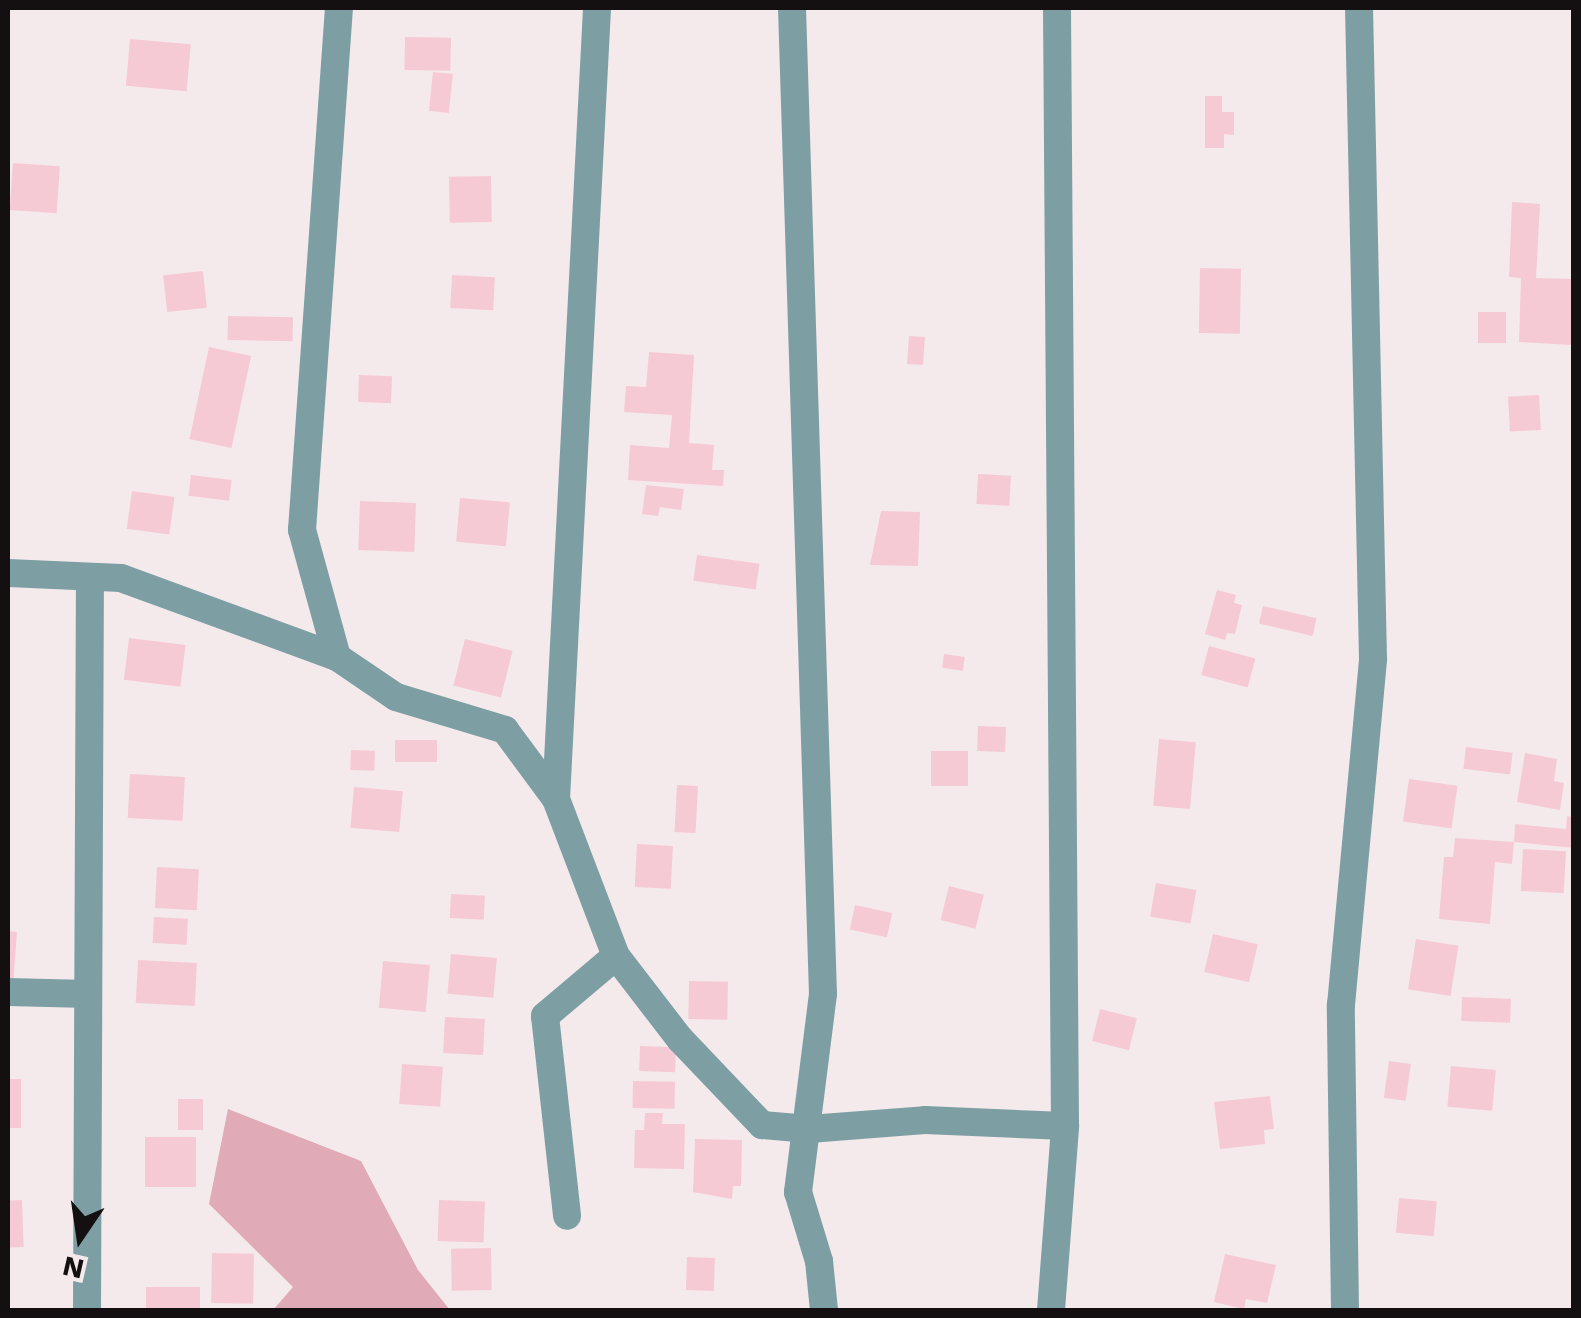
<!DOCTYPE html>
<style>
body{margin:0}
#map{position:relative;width:1581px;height:1318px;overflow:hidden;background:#f4eaec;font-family:"Work Sans",sans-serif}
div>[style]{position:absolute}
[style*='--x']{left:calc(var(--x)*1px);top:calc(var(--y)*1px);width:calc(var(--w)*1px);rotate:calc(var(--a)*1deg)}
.green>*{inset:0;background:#e0aab7}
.building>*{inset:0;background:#f6cad4;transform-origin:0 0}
.street>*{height:28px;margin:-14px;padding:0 14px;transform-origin:14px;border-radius:14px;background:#7d9fa4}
span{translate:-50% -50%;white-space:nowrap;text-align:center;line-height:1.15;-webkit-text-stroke:8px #f4eaec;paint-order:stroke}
.frame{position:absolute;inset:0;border:10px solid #141011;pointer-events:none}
.north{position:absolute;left:30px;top:1188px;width:100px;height:100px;-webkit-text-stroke:8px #f4eaec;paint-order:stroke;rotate:193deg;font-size:28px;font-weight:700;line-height:40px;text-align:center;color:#141011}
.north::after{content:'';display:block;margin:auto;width:35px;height:45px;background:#141011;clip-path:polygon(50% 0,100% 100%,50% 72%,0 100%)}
</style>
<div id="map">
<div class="green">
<div style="clip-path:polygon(228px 1109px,361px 1161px,418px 1270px,450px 1310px,273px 1310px,293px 1287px,209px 1204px)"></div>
</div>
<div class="building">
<div style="left:405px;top:37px;width:46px;height:33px;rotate:1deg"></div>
<div style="left:130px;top:39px;width:61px;height:47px;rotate:5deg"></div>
<div style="left:433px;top:72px;width:20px;height:39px;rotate:6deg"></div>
<div style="clip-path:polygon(1205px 96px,1222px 96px,1222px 112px,1234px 112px,1234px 135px,1224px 134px,1224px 148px,1205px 148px)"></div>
<div style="left:13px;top:163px;width:47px;height:47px;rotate:4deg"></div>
<div style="left:491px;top:176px;width:46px;height:42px;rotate:89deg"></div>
<div style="clip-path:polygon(1512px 202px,1540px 204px,1536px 278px,1574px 279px,1572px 345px,1519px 342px,1521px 278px,1509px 277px)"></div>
<div style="left:1200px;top:268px;width:41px;height:65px;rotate:1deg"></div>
<div style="left:203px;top:271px;width:37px;height:40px;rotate:84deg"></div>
<div style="left:452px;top:275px;width:43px;height:33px;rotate:3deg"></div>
<div style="left:1478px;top:312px;width:28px;height:31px"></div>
<div style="left:228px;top:316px;width:65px;height:24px;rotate:1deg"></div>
<div style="left:909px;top:336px;width:16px;height:28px;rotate:4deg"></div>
<div style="left:209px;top:347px;width:43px;height:94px;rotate:12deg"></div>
<div style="clip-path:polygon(649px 352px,694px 355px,689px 443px,714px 445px,712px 470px,724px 470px,723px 486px,628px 480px,630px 445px,669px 448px,672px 415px,624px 412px,626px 386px,646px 387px)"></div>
<div style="left:359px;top:375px;width:33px;height:27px;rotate:2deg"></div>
<div style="left:1539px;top:395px;width:35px;height:31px;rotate:87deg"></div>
<div style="left:978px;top:474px;width:33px;height:30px;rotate:3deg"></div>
<div style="left:191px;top:475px;width:41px;height:21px;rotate:7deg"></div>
<div style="clip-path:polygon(646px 485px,684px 489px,681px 510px,660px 507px,658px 516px,642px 514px)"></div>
<div style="left:132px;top:491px;width:43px;height:38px;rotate:8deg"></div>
<div style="left:460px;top:498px;width:50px;height:44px;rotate:5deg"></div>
<div style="left:360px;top:501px;width:56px;height:49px;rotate:2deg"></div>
<div style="clip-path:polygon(881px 511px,920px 512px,918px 566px,870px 565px)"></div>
<div style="left:697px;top:555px;width:63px;height:26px;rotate:8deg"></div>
<div style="clip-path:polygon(1217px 590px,1236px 595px,1234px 603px,1242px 605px,1235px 634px,1227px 633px,1225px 640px,1205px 634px)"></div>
<div style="left:1263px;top:606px;width:55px;height:18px;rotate:13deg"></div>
<div style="left:129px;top:638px;width:57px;height:42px;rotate:7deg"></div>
<div style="left:465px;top:639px;width:49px;height:48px;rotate:14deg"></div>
<div style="left:1209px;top:646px;width:48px;height:30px;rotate:15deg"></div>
<div style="left:944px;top:654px;width:21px;height:14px;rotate:8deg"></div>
<div style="left:978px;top:726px;width:28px;height:25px;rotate:2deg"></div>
<div style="left:1159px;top:739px;width:37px;height:67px;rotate:5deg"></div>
<div style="left:395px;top:740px;width:42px;height:22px"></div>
<div style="left:1466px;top:747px;width:47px;height:22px;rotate:7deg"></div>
<div style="left:351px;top:750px;width:24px;height:20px;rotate:2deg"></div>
<div style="left:931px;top:751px;width:37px;height:35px"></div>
<div style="clip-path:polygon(1525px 753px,1557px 759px,1554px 781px,1564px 783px,1560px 810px,1517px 802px)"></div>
<div style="left:130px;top:774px;width:55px;height:44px;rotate:3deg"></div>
<div style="left:1409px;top:779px;width:49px;height:43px;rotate:8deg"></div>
<div style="left:677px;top:785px;width:21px;height:47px;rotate:3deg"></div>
<div style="left:354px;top:787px;width:49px;height:41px;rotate:5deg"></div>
<div style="clip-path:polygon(1567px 816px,1574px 817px,1574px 848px,1514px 842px,1515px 824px,1566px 829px)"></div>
<div style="clip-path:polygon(1455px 838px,1514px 842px,1512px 864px,1495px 862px,1490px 924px,1439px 919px,1444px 857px,1453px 857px)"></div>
<div style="left:637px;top:844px;width:36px;height:43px;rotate:3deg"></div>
<div style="left:1523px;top:849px;width:43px;height:42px;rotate:3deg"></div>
<div style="left:157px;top:867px;width:42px;height:41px;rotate:3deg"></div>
<div style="left:1156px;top:883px;width:41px;height:34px;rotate:10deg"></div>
<div style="left:949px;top:886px;width:36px;height:35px;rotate:14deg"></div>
<div style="left:451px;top:894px;width:34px;height:24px;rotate:3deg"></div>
<div style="left:855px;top:905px;width:38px;height:25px;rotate:12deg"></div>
<div style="left:154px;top:917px;width:34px;height:26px;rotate:3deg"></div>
<div style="clip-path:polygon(8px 931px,17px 932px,13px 986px,8px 985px)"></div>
<div style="left:1213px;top:934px;width:46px;height:39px;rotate:13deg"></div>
<div style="left:1416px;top:939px;width:43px;height:51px;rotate:9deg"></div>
<div style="left:451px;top:954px;width:46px;height:40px;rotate:5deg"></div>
<div style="left:138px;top:960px;width:59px;height:43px;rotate:3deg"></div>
<div style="left:383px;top:961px;width:47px;height:47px;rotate:5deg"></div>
<div style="left:689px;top:981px;width:39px;height:38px;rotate:1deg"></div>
<div style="left:1462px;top:997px;width:49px;height:24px;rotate:2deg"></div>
<div style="left:1100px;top:1009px;width:38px;height:33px;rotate:14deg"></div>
<div style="left:445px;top:1017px;width:40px;height:36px;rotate:3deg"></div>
<div style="left:640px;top:1046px;width:36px;height:25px;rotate:2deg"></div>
<div style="left:1389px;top:1061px;width:22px;height:37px;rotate:8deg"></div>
<div style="left:402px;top:1064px;width:41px;height:40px;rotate:4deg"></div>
<div style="left:1451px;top:1066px;width:45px;height:41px;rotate:5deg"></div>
<div style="left:21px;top:1079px;width:49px;height:13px;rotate:90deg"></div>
<div style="left:633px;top:1081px;width:42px;height:27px;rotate:1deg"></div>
<div style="clip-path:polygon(1270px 1096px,1274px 1129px,1264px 1130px,1265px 1144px,1220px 1149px,1214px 1102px)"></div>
<div style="left:178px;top:1099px;width:25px;height:31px"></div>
<div style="clip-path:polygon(645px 1113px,663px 1113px,662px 1124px,685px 1124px,684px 1169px,634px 1168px,635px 1130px,644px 1130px)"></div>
<div style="left:145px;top:1137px;width:51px;height:50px"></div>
<div style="clip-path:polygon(695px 1139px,742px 1140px,741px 1186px,733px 1186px,732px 1199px,693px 1192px)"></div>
<div style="left:1399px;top:1198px;width:38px;height:35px;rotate:5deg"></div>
<div style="left:22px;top:1200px;width:47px;height:14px;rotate:88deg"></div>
<div style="left:439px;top:1200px;width:46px;height:41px;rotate:2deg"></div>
<div style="left:491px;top:1248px;width:42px;height:40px;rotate:89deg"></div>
<div style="left:212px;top:1253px;width:42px;height:50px;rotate:1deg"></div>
<div style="clip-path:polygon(1225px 1254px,1276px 1265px,1267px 1303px,1246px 1299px,1244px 1309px,1214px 1302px)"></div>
<div style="left:687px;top:1257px;width:28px;height:33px;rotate:2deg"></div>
<div style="left:146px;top:1287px;width:54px;height:23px"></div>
</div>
<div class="street">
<div style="--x:792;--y:8;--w:986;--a:88.2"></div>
<div style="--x:823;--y:994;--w:200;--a:97.2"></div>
<div style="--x:798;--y:1192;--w:72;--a:73.1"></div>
<div style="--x:819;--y:1261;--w:49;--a:84.2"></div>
<div style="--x:8;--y:573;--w:113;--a:2.5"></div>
<div style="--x:121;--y:578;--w:230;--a:20.1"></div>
<div style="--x:337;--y:657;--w:71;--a:34.1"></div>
<div style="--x:396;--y:697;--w:114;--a:16.8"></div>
<div style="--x:505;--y:730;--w:86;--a:53.5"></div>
<div style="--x:556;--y:799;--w:168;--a:69.1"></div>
<div style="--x:616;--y:956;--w:93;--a:139.8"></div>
<div style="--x:545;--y:1016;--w:201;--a:83.7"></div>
<div style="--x:337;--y:657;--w:132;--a:-105.4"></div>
<div style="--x:302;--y:530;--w:523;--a:-85.95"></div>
<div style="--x:556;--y:799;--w:792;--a:-87.03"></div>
<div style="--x:616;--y:956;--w:105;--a:52.4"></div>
<div style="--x:680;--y:1039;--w:119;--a:46.4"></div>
<div style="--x:762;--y:1125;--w:47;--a:4.9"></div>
<div style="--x:809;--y:1129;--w:116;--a:-4.4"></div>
<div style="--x:925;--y:1120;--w:140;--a:2.5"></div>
<div style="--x:8;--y:992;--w:80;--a:1.4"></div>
<div style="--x:87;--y:1310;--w:733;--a:-89.77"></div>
<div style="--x:1051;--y:1310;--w:185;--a:-85.6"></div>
<div style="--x:1065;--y:1126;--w:1118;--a:-90.41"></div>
<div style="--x:1345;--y:1310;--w:305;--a:-90.8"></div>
<div style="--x:1341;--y:1005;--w:347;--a:-84.7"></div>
<div style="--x:1373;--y:659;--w:651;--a:-91.23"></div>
</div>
<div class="frame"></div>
<div class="north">N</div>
</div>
